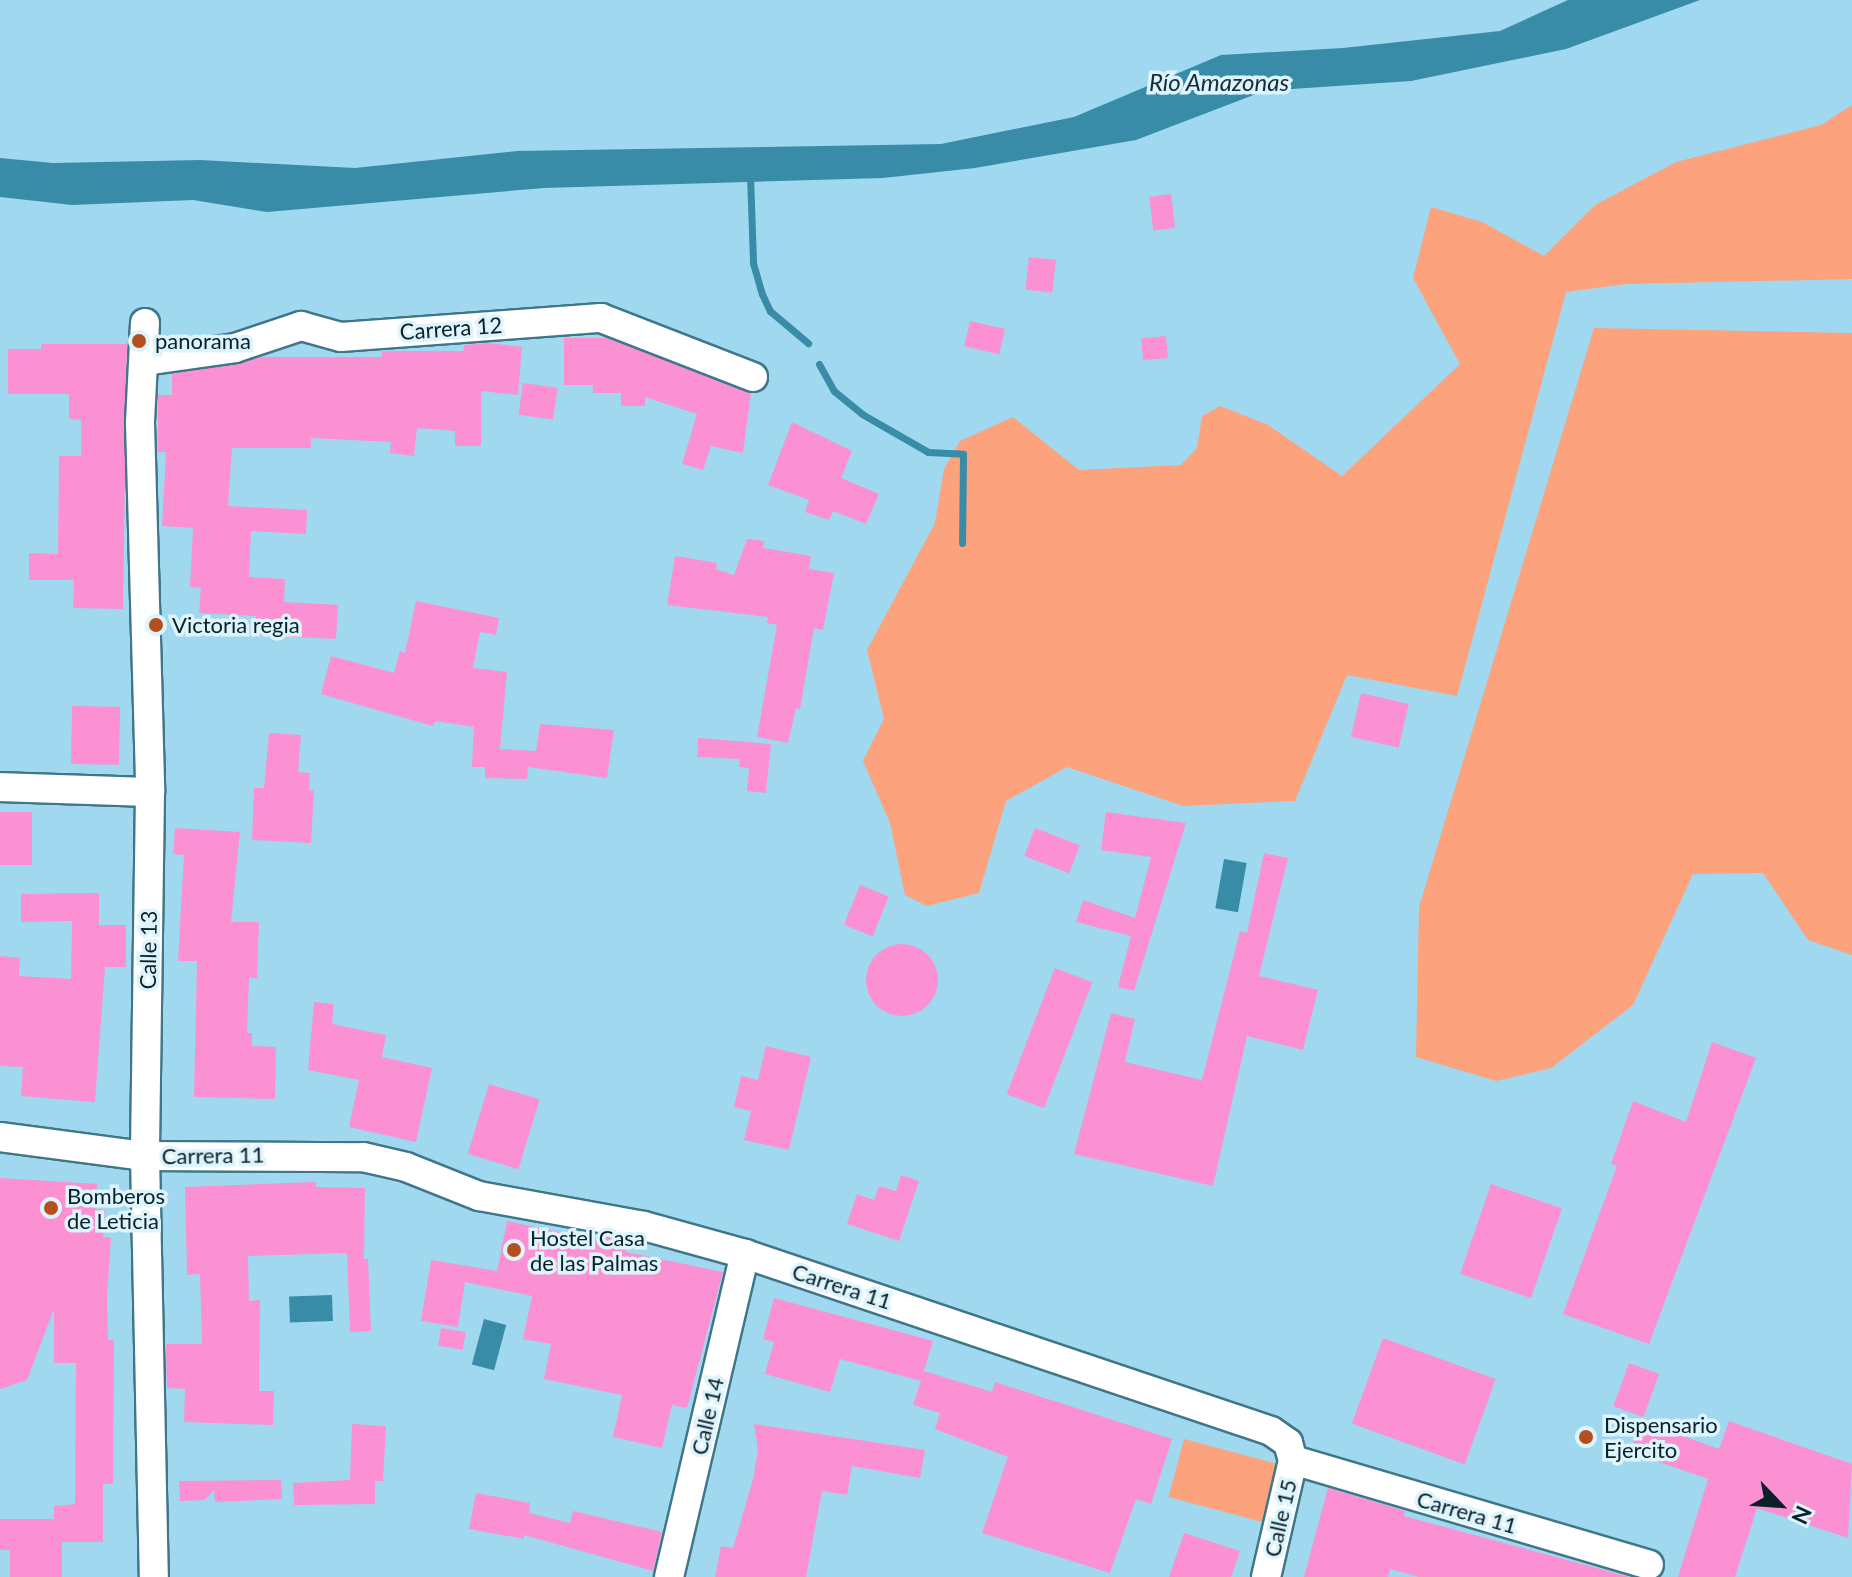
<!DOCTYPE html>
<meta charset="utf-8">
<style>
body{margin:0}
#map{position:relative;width:1852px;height:1577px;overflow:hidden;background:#a0d9ef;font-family:Lato,sans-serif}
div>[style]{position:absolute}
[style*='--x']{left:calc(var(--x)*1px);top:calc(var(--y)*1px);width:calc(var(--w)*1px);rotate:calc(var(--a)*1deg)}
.green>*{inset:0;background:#fca27c;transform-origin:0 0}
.water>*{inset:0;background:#388ca8;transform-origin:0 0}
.stream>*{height:7px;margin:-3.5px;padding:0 3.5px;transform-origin:3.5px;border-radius:3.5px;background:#388ca8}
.building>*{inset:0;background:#fb90d2;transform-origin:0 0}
.round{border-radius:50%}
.roads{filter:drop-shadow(2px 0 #3f7689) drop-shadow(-2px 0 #3f7689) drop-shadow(0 2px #3f7689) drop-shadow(0 -2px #3f7689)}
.street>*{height:28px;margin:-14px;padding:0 14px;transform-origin:14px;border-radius:14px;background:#fff}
.dots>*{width:22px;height:22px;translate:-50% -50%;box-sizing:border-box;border:4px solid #def4fd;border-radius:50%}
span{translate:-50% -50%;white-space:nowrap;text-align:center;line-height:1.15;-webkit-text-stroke:7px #def4fd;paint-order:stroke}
.street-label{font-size:22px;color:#0a2129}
.poi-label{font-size:22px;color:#0a2129}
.left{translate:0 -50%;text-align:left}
.water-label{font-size:24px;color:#142e38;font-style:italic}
.north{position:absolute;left:1740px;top:1465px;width:80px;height:80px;-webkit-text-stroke:6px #def4fd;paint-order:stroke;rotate:115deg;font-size:22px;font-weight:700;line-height:32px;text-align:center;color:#0a2129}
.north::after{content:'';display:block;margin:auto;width:28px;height:36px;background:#0a2129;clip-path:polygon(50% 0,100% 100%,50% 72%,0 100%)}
</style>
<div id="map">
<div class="green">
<div style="clip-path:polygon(1852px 105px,1852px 279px,1627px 284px,1566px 292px,1457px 696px,1347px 675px,1295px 801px,1183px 806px,1067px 767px,1006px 801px,979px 893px,927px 906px,905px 895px,890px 823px,863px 761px,884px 719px,867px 650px,935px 523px,944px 469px,960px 441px,1013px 417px,1079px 470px,1181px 465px,1197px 448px,1202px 416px,1220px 406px,1268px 425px,1342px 476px,1460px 364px,1413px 278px,1431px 207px,1482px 222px,1544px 256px,1595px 205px,1676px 162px,1821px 125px)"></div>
<div style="clip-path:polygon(1594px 328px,1852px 333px,1852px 955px,1808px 940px,1763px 873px,1693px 874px,1633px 1005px,1551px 1068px,1496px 1081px,1416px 1057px,1419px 907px)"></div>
<div style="left:1184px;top:1439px;width:99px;height:60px;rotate:15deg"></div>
</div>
<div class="water">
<div style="clip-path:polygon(1568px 0,1700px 0,1566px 49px,1411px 81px,1264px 91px,1136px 140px,975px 168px,883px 178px,544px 188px,267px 212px,193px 200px,72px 205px,0 197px,0 158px,53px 163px,200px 160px,355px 168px,517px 151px,941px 144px,1074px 117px,1221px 55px,1343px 48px,1500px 31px)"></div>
<div style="left:1224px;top:859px;width:23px;height:50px;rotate:10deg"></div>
<div style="left:332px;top:1295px;width:26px;height:43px;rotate:88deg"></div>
<div style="left:484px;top:1319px;width:23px;height:47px;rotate:15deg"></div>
</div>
<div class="stream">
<div style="--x:750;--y:175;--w:88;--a:88"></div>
<div style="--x:753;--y:263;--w:32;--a:74"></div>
<div style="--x:762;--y:294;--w:19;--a:65"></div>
<div style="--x:770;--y:311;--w:50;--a:40.1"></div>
<div style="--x:819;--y:364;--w:31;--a:61"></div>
<div style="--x:834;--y:391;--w:36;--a:39"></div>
<div style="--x:862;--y:414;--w:76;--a:29.9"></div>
<div style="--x:928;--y:452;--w:35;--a:3"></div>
<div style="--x:963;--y:454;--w:89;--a:90.6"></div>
</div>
<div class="building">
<div style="left:1171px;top:194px;width:34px;height:22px;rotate:83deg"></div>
<div style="left:1029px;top:257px;width:27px;height:33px;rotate:6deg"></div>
<div style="left:970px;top:321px;width:36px;height:26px;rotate:13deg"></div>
<div style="left:1166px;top:336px;width:22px;height:25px;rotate:85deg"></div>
<div style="clip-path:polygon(564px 338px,607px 338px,751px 393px,743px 453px,711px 446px,703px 470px,682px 464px,697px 414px,645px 397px,645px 406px,621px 406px,621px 393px,593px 393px,593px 385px,564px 385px)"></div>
<div style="clip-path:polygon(489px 343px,522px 347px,518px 395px,481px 391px,481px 446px,455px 446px,455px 431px,417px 428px,414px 456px,390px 453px,391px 442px,311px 438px,311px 448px,232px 448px,228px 506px,307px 510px,306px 534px,251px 531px,249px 577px,285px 579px,284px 602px,338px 605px,336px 639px,255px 635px,256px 616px,199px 613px,201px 588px,190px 587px,193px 528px,162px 526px,166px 452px,158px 452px,158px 395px,172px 395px,172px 374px,263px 357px,382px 357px,382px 351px,463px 351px,464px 345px)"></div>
<div style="clip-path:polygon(41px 344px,127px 344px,123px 609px,73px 608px,74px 580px,29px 580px,29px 553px,58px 554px,59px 456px,81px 456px,81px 420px,69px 419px,69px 394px,8px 394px,8px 349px,41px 349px)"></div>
<div style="left:523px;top:383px;width:35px;height:32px;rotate:8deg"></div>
<div style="clip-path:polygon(792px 422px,852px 451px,841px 478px,879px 494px,866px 524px,833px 511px,829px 520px,805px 512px,809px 500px,768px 485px)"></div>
<div style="clip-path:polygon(747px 539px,764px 541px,763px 548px,811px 556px,809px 569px,834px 573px,823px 630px,814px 628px,800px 709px,796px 708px,788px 743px,757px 737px,777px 625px,767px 623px,768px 617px,667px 605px,675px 556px,717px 563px,716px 569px,734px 575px)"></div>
<div style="clip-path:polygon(416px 601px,499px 618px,496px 635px,480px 632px,473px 668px,507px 672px,500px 749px,536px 751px,540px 724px,614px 730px,607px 778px,528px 767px,527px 779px,485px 778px,485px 767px,472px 767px,474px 727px,435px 721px,433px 726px,321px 694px,331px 656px,394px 673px,400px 651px,405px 653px)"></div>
<div style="left:1361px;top:693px;width:49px;height:45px;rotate:13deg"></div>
<div style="left:72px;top:706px;width:48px;height:58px;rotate:1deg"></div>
<div style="clip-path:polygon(269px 733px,301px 735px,298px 772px,310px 773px,309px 790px,314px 791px,311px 843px,252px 840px,254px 788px,264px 788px)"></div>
<div style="clip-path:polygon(698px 738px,771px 744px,766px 793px,747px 791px,749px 768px,739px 767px,740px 759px,697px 757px)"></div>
<div style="left:0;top:812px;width:32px;height:53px"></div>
<div style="clip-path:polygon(1106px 812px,1186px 823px,1134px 991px,1118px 987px,1131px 936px,1076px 922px,1083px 900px,1135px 918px,1151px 857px,1101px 850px)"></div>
<div style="clip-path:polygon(175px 828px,240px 832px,231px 922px,259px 922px,257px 978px,249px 978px,247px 1033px,252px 1033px,252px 1046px,276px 1047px,275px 1099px,194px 1097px,197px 961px,178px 961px,184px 855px,173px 854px)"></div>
<div style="left:1035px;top:828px;width:48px;height:30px;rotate:21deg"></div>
<div style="clip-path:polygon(1264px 853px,1288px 858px,1259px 976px,1318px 990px,1303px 1050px,1247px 1036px,1213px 1186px,1074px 1154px,1111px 1013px,1135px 1019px,1125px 1062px,1202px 1080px,1240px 931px,1247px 933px)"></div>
<div style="left:860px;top:885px;width:31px;height:43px;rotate:22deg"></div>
<div style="clip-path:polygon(99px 893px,99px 925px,126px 925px,126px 967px,105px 967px,95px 1102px,21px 1096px,23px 1067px,0 1066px,0 956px,20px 958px,19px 976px,71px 979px,72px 921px,21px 922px,21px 894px)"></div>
<div class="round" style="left:866px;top:944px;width:72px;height:72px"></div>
<div style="left:1055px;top:968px;width:40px;height:135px;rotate:21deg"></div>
<div style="clip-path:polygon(314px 1002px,334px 1004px,332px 1024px,386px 1035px,382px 1057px,432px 1068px,416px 1142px,349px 1127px,359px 1080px,308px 1070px)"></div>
<div style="clip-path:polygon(1712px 1042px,1756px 1058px,1649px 1344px,1563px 1314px,1617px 1166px,1611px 1164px,1633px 1101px,1686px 1122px)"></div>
<div style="clip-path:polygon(766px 1046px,811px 1057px,789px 1150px,744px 1140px,751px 1111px,734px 1107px,741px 1076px,758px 1080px)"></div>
<div style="left:489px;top:1084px;width:53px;height:73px;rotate:17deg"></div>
<div style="clip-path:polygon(901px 1175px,919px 1181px,899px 1241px,847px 1224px,857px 1194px,874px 1200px,879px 1186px,896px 1191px)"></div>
<div style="clip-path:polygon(0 1178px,97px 1184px,95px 1209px,105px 1210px,103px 1237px,111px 1238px,107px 1297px,108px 1340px,114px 1340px,113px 1484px,103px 1484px,103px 1542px,62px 1542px,62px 1577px,10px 1577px,10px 1550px,0 1550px,0 1519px,54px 1519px,54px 1506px,75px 1504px,76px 1363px,54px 1363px,54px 1309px,27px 1380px,0 1389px)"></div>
<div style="clip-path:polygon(316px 1182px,316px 1187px,365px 1188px,364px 1259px,368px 1259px,371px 1331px,350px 1332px,347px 1253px,248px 1256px,249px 1301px,260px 1300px,259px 1391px,274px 1391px,273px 1425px,184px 1422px,185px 1389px,167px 1388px,166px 1344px,202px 1344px,200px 1274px,187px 1275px,185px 1187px)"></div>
<div style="left:1491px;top:1184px;width:75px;height:95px;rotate:19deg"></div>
<div style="clip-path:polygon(507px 1221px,603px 1241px,604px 1236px,628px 1240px,626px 1252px,723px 1272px,687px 1408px,672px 1405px,662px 1448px,613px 1437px,622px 1395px,544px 1379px,551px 1344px,523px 1339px,532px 1296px,465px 1282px,458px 1327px,421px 1321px,431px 1260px,497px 1271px)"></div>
<div style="clip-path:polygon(774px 1298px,933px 1341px,921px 1380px,924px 1371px,992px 1392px,995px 1382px,1172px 1439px,1151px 1504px,1136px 1499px,1110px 1573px,982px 1533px,1008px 1457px,935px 1429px,940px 1413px,913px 1405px,921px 1381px,840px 1359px,830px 1392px,765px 1374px,774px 1342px,763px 1339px)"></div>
<div style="left:441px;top:1328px;width:25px;height:18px;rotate:9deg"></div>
<div style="left:1383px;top:1338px;width:120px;height:91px;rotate:20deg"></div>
<div style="left:1629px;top:1363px;width:32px;height:46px;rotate:20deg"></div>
<div style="clip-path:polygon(1641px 1421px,1719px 1449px,1729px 1421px,1852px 1464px,1848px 1538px,1757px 1508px,1735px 1577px,1678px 1577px,1708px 1479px,1630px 1452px)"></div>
<div style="clip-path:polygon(352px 1424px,386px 1426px,383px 1481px,375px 1481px,375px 1504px,294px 1505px,293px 1483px,350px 1480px)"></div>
<div style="clip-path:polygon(754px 1424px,925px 1450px,920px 1478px,852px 1466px,847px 1495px,822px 1491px,806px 1577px,715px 1577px,721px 1546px,733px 1548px,753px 1479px,758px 1450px)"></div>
<div style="clip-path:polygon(281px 1480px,282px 1499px,215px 1502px,214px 1490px,205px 1500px,180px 1501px,179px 1481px)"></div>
<div style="clip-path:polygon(1328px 1488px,1405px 1511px,1404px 1516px,1630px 1577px,1419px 1577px,1390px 1569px,1388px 1577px,1304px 1577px)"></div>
<div style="clip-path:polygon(476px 1493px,530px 1503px,529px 1513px,570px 1523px,573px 1511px,662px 1532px,653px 1571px,524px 1535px,524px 1539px,469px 1529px)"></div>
<div style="clip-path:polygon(1184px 1533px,1240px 1551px,1231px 1577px,1169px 1577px)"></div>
</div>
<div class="roads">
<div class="street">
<div style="--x:145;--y:323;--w:100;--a:92.9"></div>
<div style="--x:140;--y:423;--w:369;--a:88.4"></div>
<div style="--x:150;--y:792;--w:364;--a:90.8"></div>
<div style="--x:145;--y:1156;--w:421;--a:88.8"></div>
<div style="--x:145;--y:361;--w:91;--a:-8.2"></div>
<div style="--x:235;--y:348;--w:70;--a:-18.4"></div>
<div style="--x:301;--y:326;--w:41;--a:15.4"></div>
<div style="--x:341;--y:337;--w:261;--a:-4.2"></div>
<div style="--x:601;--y:318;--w:163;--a:21.2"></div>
<div style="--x:0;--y:787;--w:150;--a:1.9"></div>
<div style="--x:0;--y:1137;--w:146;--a:7.5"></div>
<div style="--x:145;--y:1156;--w:218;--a:0.3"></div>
<div style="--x:363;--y:1157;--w:44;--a:13.1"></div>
<div style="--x:406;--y:1167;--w:79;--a:21.7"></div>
<div style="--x:479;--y:1196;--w:168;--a:10.3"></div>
<div style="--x:644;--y:1226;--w:105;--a:15.5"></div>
<div style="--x:745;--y:1254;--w:555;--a:18.6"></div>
<div style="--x:1271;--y:1431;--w:21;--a:35"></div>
<div style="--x:1288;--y:1443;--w:18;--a:74"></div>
<div style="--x:1293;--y:1460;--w:371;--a:16.4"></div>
<div style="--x:669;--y:1577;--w:332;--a:-76.8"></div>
<div style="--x:1266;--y:1577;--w:120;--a:-77"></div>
</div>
</div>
<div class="dots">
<div style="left:139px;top:341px;background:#b4501f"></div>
<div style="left:156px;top:625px;background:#b4501f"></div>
<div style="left:51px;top:1208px;background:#b4501f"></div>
<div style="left:514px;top:1250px;background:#b4501f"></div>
<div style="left:1586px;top:1437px;background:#b4501f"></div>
</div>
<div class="street-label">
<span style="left:451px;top:328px;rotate:-4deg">Carrera 12</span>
<span style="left:148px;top:950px;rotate:-89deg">Calle 13</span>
<span style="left:213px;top:1155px;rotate:-1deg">Carrera 11</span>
<span style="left:842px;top:1286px;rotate:18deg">Carrera 11</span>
<span style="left:707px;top:1416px;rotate:-77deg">Calle 14</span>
<span style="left:1467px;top:1512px;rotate:16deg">Carrera 11</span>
<span style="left:1280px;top:1518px;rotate:-77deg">Calle 15</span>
</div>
<div class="poi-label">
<span class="left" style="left:155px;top:341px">panorama</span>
<span class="left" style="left:172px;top:625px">Victoria regia</span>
<span class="left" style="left:67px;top:1208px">Bomberos<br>de Leticia</span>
<span class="left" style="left:530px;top:1250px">Hostel Casa<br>de las Palmas</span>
<span class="left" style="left:1604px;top:1437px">Dispensario<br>Ejercito</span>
</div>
<div class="water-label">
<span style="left:1219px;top:82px">Río Amazonas</span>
</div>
<div class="north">N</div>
</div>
